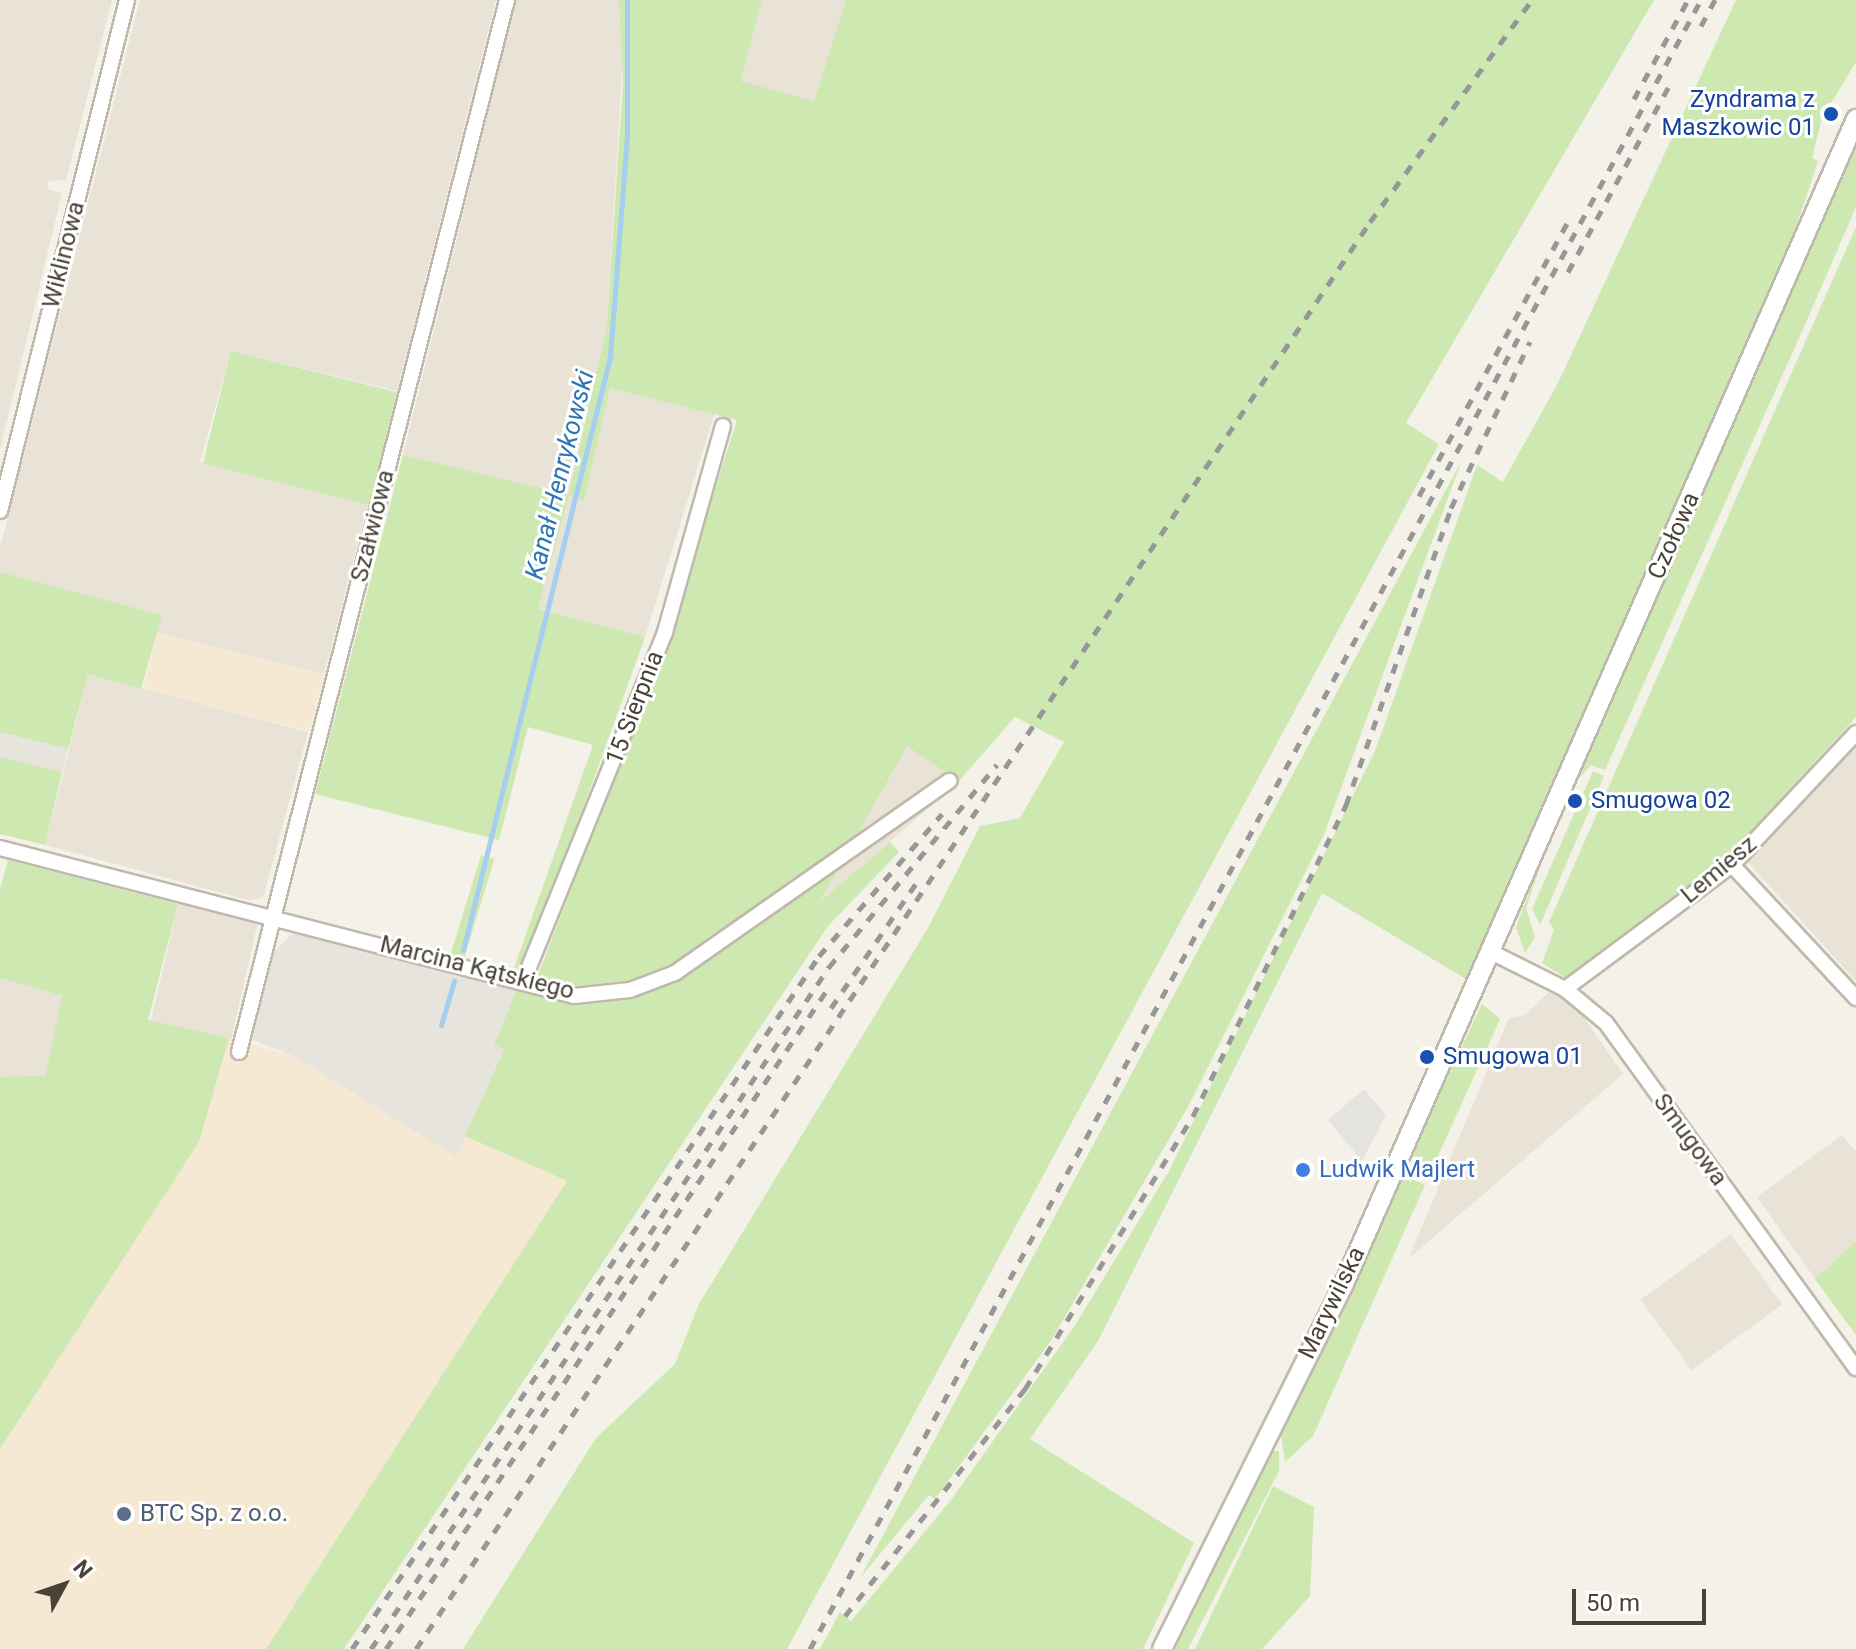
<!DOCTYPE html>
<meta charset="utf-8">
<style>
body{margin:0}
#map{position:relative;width:1856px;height:1649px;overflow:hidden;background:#f4f1e8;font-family:Roboto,sans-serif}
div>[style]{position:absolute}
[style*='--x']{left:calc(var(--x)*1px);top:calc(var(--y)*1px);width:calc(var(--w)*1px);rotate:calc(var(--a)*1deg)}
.residential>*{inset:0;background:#e8e3d6;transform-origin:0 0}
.commercial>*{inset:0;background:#f6e9d4;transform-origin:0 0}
.industrial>*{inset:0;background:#e7e3dd;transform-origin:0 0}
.green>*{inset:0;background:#cde8b1;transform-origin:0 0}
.parking>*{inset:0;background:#e5e3e0}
.stream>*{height:5px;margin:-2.5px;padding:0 2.5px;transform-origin:2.5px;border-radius:2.5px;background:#a5cef1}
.roads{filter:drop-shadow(2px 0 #c0b9ab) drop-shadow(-2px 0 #c0b9ab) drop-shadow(0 2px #c0b9ab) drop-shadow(0 -2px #c0b9ab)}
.minor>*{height:14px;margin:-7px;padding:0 7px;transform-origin:7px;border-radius:7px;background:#fff}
.tertiary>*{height:18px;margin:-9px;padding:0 9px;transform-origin:9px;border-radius:9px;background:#fff}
.rail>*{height:5px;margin-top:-2.5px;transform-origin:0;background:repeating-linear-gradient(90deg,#979797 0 10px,transparent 0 20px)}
.dots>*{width:22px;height:22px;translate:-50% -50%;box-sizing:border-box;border:4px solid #fff;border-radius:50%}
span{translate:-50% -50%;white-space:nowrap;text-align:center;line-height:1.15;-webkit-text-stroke:6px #fff;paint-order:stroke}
.transit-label{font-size:24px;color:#164399}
.right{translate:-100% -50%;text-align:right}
.left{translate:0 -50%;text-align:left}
.street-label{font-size:24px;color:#484237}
.shop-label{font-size:24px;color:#366cbe}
.service-label{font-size:24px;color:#4e5e75}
.water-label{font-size:26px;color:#2f75b5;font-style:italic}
.north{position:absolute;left:24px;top:1545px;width:80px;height:80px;-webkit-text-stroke:6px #fff;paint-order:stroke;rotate:50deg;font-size:22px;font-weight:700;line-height:32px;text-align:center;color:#484237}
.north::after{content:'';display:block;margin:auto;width:28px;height:36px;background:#484237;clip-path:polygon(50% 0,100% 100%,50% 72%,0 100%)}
.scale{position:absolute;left:1572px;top:1589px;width:134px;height:36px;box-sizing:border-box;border:4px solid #484237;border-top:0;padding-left:10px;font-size:24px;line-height:28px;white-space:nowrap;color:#484237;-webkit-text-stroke:6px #fff;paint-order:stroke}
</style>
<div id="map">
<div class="residential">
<div style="clip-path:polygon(0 0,112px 0,66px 180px,49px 181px,47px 189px,62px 193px,0 450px)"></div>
<div style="clip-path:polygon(140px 0,496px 0,397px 391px,231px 351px,200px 462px,368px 504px,324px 674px,157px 633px,161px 615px,0 572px,0 548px)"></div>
<div style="clip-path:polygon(516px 0,619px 0,624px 36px,607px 325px,569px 496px,584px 500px,610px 388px,715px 412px,645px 637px,538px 609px,569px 496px,403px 455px)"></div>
<div style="clip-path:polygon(762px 0,846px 0,814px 102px,741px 81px)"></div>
<div style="clip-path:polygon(88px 674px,308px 732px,263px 898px,248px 900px,45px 845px)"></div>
<div style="clip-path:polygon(907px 745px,959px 781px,818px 905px,882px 783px)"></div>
<div style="clip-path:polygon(1856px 748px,1856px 981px,1746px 860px)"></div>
<div style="left:178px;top:904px;width:82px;height:120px;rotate:13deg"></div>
<div style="clip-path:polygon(0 978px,62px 996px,45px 1077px,0 1077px)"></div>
<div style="clip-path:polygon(1551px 990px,1578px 1009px,1623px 1074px,1409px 1258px,1509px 1018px,1525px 1015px)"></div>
<div style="clip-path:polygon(1842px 1135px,1856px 1151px,1856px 1241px,1815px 1279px,1757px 1197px)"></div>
<div style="left:1731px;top:1234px;width:87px;height:112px;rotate:54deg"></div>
</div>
<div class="commercial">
<div style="left:157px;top:633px;width:172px;height:58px;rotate:14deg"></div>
<div style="clip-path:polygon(229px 1038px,294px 1056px,456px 1156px,465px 1136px,567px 1181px,266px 1649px,0 1649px,0 1449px,199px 1142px)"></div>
</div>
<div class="industrial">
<div style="left:0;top:732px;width:70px;height:25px;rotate:14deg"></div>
<div style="clip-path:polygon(293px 933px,517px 988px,494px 1045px,504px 1048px,456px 1157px,294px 1056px,251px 1039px,271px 955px)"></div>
</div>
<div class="green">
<div style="clip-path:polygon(619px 0,762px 0,741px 81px,814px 101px,846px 0,1654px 0,1406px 423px,1439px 444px,787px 1649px,463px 1649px,596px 1438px,675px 1364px,699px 1304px,928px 928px,980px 826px,1020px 818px,1064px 742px,1015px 717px,959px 781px,907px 746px,819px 903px,890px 842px,899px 852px,828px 926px,344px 1649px,266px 1649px,567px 1181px,465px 1136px,504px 1049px,494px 1045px,517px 988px,531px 993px,667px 641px,737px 420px,610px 388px,584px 501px,569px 496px,538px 609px,645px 637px,525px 970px,514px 968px,593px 745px,528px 727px,499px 840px,315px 794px,403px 455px,569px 495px,607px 325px,623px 83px)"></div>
<div style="clip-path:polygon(1736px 0,1856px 0,1856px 62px,1822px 118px,1812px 158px,1818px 161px,1790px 245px,1466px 979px,1322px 893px,1098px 1341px,1030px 1439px,1194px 1543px,1143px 1649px,820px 1649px,840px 1612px,851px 1621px,951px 1500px,1074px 1327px,1169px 1171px,1375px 751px,1477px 465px,1503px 482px,1558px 383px)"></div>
<div style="clip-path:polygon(1856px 146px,1856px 207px,1804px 327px,1605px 770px,1591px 765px,1574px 783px)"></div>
<div style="clip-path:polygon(1856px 227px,1856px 717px,1723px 862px,1568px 979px,1542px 963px,1554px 930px,1549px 922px)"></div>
<div style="left:231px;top:351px;width:171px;height:116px;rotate:14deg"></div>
<div style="clip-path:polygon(1462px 460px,1323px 837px,1189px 1105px,1050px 1342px,935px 1499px,929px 1495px,860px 1578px)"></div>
<div style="clip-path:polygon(0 572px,162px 615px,141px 689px,88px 674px,68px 749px,0 732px)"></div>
<div style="clip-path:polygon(0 757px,62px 772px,45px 845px,0 834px)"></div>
<div style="clip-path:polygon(1593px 771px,1604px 776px,1540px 925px,1532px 909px)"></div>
<div style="clip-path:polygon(1550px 838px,1526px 908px,1535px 937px,1525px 953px,1516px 927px)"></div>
<div style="left:481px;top:855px;width:14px;height:103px;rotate:17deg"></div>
<div style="clip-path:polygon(8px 860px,178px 904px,148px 1020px,229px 1038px,199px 1142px,0 1449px,0 1077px,45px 1076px,62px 996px,0 978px,0 889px)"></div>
<div style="clip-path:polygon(1482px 1004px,1500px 1019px,1428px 1178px,1413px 1155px,1416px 1144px)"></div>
<div style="clip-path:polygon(1402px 1174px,1425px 1185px,1313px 1436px,1285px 1462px,1280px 1429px)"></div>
<div style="clip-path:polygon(1856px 1241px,1856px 1335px,1815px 1279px)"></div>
<div style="clip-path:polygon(1270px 1451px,1279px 1451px,1279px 1471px,1188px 1649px,1174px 1649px)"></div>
<div style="clip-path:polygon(1273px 1486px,1314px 1507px,1310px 1596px,1262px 1649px,1195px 1649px)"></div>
</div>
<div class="parking">
<div style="clip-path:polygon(1364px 1089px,1386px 1115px,1362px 1161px,1328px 1120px)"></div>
</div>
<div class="stream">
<div style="--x:463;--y:950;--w:611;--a:-76.08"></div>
<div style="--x:610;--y:357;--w:222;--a:-85.6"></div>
<div style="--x:627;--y:136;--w:136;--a:-90"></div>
<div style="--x:441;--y:1025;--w:46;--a:-73.5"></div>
</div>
<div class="roads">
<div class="minor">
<div style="--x:0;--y:511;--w:527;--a:-76.04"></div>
<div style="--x:0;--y:848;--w:593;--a:14.46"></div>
<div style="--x:574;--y:996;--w:56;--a:-6.1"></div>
<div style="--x:630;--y:990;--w:48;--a:-20.7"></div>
<div style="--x:675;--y:973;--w:335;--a:-35"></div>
<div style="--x:1732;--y:865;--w:182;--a:47"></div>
<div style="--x:1489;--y:951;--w:85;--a:26.6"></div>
<div style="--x:1565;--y:989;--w:53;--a:39.7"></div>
<div style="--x:1606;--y:1023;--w:426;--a:54.1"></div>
<div style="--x:523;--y:982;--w:378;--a:-67.9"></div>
<div style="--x:665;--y:632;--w:214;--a:-74.3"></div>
<div style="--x:1565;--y:989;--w:208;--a:-36.6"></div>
<div style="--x:1732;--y:865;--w:181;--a:-46.8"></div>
<div style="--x:239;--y:1052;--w:1086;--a:-75.71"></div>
</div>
<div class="tertiary">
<div style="--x:1162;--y:1649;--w:406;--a:-63.5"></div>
<div style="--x:1343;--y:1286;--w:1275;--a:-66.27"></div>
</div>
</div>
<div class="rail">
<div style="--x:1701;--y:26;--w:30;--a:-62"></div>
<div style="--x:1634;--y:99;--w:113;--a:-61.4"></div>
<div style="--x:1568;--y:272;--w:212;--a:-61.5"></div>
<div style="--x:1419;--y:496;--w:312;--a:-61.5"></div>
<div style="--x:831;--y:1008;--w:153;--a:-55.7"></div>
<div style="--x:845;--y:1616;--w:290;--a:-51.6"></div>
<div style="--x:1025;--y:1389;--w:321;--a:-58.4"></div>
<div style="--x:1193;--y:1116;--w:347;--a:-63.8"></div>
<div style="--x:1346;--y:805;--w:315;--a:-70.5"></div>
<div style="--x:1451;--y:508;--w:184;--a:-64.6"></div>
<div style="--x:352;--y:1649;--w:836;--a:-56.02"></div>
<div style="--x:819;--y:956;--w:188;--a:-49.1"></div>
<div style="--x:371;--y:1649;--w:822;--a:-56.12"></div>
<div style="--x:829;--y:967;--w:263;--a:-50.3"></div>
<div style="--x:386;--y:1649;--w:793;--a:-56.21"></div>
<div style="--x:416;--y:1649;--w:1717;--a:-56.24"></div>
<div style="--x:1370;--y:222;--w:275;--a:-53.9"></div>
<div style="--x:810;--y:1649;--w:1874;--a:-61.62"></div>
</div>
<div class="dots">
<div style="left:1831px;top:114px;background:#1a4fb4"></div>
<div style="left:1575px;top:801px;background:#1a4fb4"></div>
<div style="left:1427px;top:1057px;background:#1a4fb4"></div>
<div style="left:1303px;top:1170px;background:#3f7fe0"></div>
<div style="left:124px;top:1514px;background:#5c6f8a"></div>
</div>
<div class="transit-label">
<span class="right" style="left:1815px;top:114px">Zyndrama z<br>Maszkowic 01</span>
<span class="left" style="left:1591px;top:801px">Smugowa 02</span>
<span class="left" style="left:1443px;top:1057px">Smugowa 01</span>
</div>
<div class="street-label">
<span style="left:64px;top:255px;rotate:-76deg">Wiklinowa</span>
<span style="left:373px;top:526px;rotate:-76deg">Szałwiowa</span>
<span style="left:1674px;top:536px;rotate:-66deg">Czołowa</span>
<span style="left:635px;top:708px;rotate:-69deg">15 Sierpnia</span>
<span style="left:1719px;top:870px;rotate:-40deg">Lemiesz</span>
<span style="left:477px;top:968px;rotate:14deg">Marcina Kątskiego</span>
<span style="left:1690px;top:1140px;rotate:54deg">Smugowa</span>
<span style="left:1332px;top:1303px;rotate:-64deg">Marywilska</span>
</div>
<div class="shop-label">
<span class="left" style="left:1319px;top:1170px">Ludwik Majlert</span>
</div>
<div class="service-label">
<span class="left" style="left:140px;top:1514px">BTC Sp. z o.o.</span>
</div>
<div class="water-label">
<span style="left:560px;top:475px;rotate:-76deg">Kanał Henrykowski</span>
</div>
<div class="north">N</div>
<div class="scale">50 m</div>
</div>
